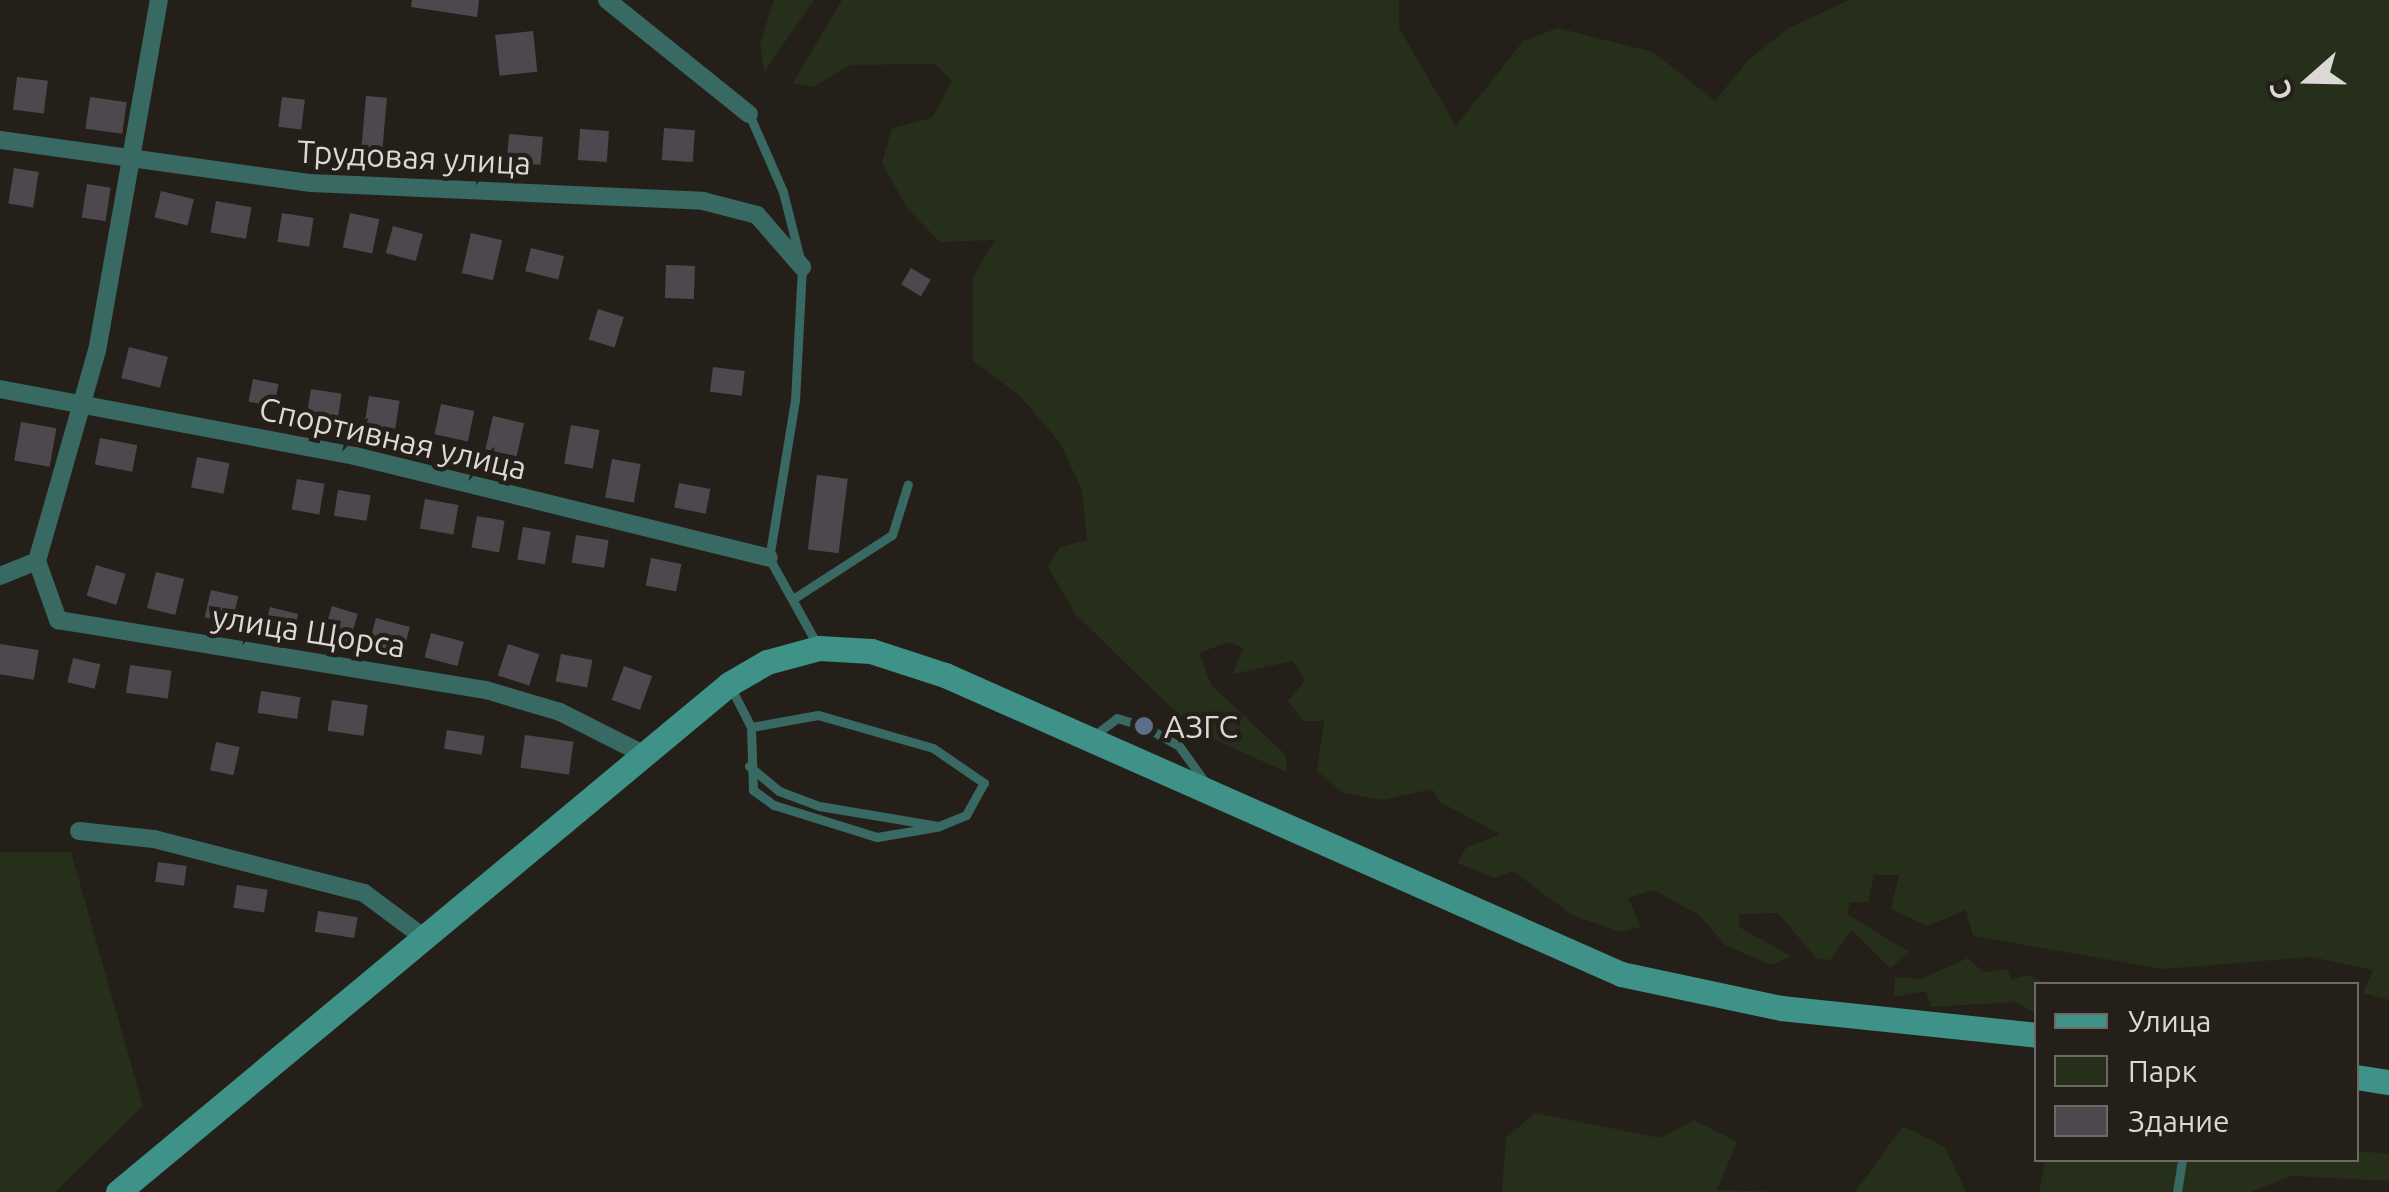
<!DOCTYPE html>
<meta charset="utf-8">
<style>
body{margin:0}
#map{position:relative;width:2389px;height:1192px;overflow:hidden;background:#251f1a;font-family:Ubuntu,sans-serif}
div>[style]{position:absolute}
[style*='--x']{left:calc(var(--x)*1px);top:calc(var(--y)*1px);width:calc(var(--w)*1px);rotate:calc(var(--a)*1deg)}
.green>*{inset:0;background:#262f19}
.building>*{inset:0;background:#4e484e;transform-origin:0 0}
.service>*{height:9px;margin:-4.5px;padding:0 4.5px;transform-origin:4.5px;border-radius:4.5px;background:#386962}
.minor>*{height:18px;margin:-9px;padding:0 9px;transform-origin:9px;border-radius:9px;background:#386962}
.secondary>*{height:25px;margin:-12.5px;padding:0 12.5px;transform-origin:12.5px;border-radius:12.5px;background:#3f9287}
.dots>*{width:28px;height:28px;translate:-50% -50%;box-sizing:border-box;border:5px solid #251f1a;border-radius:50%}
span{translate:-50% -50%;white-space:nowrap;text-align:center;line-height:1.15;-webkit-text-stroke:9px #251f1a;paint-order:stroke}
.street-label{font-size:32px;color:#dcd8d5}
.poi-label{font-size:32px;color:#dcd8d5}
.left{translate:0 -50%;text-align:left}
.legend{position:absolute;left:2034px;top:982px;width:325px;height:180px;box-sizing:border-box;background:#251f1a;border:2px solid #6e6965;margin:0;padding:12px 18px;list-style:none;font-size:30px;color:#dcd8d5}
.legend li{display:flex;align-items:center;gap:20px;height:50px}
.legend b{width:50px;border:2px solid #6e6965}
.north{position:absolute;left:2259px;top:30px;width:100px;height:100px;-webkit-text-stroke:8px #251f1a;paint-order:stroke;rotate:250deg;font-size:28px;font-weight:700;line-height:40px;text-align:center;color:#dcd8d5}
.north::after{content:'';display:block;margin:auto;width:35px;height:45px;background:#dcd8d5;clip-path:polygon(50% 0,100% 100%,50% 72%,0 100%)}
</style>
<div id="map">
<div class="green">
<div style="clip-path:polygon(774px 0,814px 0,764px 72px,760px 44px)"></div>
<div style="clip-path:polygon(842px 0,1399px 0,1399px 28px,1456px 126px,1523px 41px,1558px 28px,1653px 52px,1715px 101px,1749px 59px,1789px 28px,1849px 0,2389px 0,2389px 1000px,2363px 993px,2373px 970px,2312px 957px,2163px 969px,1973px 936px,1966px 910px,1927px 926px,1891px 909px,1899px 875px,1874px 875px,1868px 902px,1850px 902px,1847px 914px,1909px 952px,1890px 968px,1852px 930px,1830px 960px,1817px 959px,1778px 913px,1739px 914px,1739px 927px,1791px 956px,1771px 965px,1725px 945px,1700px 916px,1654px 890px,1628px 898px,1641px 927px,1621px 932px,1572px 915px,1513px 871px,1495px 878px,1457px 863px,1466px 848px,1500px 834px,1440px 802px,1432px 789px,1383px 800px,1343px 793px,1317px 771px,1324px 721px,1303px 721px,1288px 701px,1305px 680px,1293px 661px,1233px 674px,1243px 648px,1229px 642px,1199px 653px,1211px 685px,1286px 755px,1286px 772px,1194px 730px,1076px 615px,1048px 567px,1060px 547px,1087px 540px,1082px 490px,1060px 443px,1019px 395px,973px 361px,973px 277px,995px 240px,940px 242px,907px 208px,882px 163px,892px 128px,932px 118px,952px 81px,935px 64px,850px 65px,813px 87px,793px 83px)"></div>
<div style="clip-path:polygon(0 852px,71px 852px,143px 1106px,55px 1192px,0 1192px)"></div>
<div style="clip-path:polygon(1968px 958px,1983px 972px,2008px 969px,2011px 980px,2027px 975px,2049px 984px,2036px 984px,2036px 1013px,2016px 1002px,1931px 1007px,1926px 991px,1894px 997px,1895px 977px,1921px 979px)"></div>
<div style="clip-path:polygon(1535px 1113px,1660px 1138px,1694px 1120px,1737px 1142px,1717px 1190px,1791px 1192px,1502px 1192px,1506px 1138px)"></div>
<div style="clip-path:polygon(1903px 1126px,1945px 1147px,1966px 1192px,1855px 1192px)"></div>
<div style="clip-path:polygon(2357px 1151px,2389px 1154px,2389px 1181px,2291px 1176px,2251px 1192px,2039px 1192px,2045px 1160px,2356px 1160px)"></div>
</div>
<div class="building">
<div style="clip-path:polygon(412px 0,479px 0,477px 17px,411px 7px)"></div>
<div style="left:533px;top:31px;width:41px;height:38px;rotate:84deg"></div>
<div style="left:17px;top:77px;width:31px;height:33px;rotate:7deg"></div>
<div style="left:366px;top:96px;width:21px;height:55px;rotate:5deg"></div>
<div style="left:90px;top:97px;width:37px;height:32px;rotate:8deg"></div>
<div style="left:282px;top:97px;width:23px;height:30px;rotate:7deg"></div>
<div style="left:664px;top:128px;width:31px;height:32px;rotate:4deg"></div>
<div style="left:580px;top:129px;width:29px;height:31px;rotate:4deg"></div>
<div style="left:509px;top:134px;width:34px;height:28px;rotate:5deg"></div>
<div style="left:14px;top:168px;width:25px;height:36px;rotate:9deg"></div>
<div style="left:87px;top:184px;width:24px;height:34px;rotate:9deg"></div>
<div style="left:161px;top:191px;width:34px;height:27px;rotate:14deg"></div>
<div style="left:216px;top:201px;width:36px;height:32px;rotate:10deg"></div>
<div style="left:282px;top:213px;width:32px;height:29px;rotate:9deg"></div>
<div style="left:350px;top:213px;width:30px;height:35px;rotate:12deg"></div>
<div style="left:393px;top:226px;width:31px;height:28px;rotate:15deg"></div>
<div style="left:471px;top:233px;width:32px;height:41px;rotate:13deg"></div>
<div style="left:531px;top:248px;width:34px;height:24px;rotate:14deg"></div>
<div style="left:666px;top:265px;width:29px;height:33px;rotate:2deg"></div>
<div style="left:911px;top:268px;width:23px;height:19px;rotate:31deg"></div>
<div style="left:598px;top:309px;width:27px;height:32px;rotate:17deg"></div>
<div style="left:129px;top:347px;width:40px;height:32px;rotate:14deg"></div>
<div style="left:713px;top:367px;width:32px;height:25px;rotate:7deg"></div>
<div style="left:253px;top:379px;width:26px;height:23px;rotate:11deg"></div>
<div style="left:311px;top:389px;width:31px;height:27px;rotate:9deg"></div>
<div style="left:369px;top:396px;width:31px;height:33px;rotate:9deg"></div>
<div style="left:441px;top:404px;width:34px;height:31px;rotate:12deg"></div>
<div style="left:493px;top:416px;width:32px;height:34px;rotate:13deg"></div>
<div style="left:21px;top:422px;width:36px;height:39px;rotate:10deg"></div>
<div style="left:571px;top:425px;width:29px;height:39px;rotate:10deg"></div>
<div style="left:100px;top:438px;width:38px;height:27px;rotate:11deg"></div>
<div style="left:197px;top:457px;width:33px;height:31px;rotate:11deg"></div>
<div style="left:612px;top:459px;width:29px;height:39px;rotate:10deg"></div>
<div style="left:817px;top:475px;width:31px;height:75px;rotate:7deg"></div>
<div style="left:297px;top:479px;width:28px;height:31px;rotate:10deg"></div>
<div style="left:679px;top:483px;width:32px;height:25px;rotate:11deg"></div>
<div style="left:338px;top:490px;width:33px;height:26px;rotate:9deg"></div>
<div style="left:425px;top:499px;width:34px;height:30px;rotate:10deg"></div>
<div style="left:477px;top:516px;width:28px;height:32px;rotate:10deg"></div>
<div style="left:523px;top:527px;width:28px;height:33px;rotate:10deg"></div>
<div style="left:576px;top:535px;width:33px;height:28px;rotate:9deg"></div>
<div style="left:651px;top:558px;width:31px;height:28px;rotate:11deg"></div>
<div style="left:96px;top:565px;width:31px;height:32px;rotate:17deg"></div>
<div style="left:156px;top:572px;width:29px;height:37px;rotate:14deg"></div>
<div style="left:211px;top:590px;width:28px;height:28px;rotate:13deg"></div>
<div style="left:332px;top:606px;width:27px;height:36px;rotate:17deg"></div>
<div style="left:270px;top:607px;width:29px;height:21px;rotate:14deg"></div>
<div style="left:376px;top:618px;width:35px;height:32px;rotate:15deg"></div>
<div style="left:431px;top:633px;width:34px;height:25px;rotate:15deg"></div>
<div style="left:0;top:644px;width:39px;height:30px;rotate:9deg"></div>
<div style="left:508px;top:644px;width:33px;height:33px;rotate:18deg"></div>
<div style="left:561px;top:654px;width:32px;height:28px;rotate:11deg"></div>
<div style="left:73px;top:658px;width:28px;height:25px;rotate:13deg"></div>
<div style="left:130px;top:665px;width:42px;height:28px;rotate:8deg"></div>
<div style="left:624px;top:666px;width:30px;height:36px;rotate:20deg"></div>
<div style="left:261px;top:691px;width:40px;height:22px;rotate:9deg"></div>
<div style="left:332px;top:700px;width:36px;height:31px;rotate:8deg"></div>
<div style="left:447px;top:730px;width:38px;height:19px;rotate:9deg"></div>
<div style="left:525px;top:735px;width:49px;height:33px;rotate:8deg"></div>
<div style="left:216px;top:742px;width:24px;height:29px;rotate:12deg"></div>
<div style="left:158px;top:862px;width:29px;height:20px;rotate:8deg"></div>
<div style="left:237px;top:885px;width:31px;height:23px;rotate:9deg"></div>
<div style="left:318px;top:911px;width:40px;height:21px;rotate:9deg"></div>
</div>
<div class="service">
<div style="--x:749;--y:114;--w:85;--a:66.4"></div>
<div style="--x:783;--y:192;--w:77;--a:75.8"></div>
<div style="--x:802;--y:267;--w:133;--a:93"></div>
<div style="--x:795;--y:400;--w:160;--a:99.3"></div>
<div style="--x:769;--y:558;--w:101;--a:60.9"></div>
<div style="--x:796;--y:597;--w:114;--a:-32.9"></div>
<div style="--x:892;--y:535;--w:53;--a:-72.6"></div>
<div style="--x:730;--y:686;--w:46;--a:62.9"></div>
<div style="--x:751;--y:727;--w:63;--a:88.2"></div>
<div style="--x:753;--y:790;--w:26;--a:36"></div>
<div style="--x:774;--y:805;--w:108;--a:17.3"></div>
<div style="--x:877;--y:837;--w:61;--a:-9.5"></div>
<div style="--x:1092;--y:737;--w:31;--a:-37"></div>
<div style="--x:1117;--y:718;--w:28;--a:17"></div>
<div style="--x:1144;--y:726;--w:40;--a:29.7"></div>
<div style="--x:1179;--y:746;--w:44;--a:54.2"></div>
<div style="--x:749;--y:766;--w:39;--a:40"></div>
<div style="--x:779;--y:791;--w:43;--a:20.6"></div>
<div style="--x:819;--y:806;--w:122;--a:9.5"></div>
<div style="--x:939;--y:826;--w:29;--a:-22"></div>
<div style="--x:966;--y:815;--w:37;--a:-61"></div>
<div style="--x:984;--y:783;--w:62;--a:-145.5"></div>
<div style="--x:933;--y:748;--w:120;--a:-164"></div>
<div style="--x:818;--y:715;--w:68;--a:169.8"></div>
<div style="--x:2177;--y:1192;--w:32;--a:-81"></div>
</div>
<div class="minor">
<div style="--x:607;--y:0;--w:182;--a:38.8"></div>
<div style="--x:0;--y:140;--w:314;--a:7.9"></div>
<div style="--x:311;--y:183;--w:392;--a:2.6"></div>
<div style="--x:703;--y:201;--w:56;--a:14.5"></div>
<div style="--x:757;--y:215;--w:69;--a:49.1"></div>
<div style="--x:0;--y:389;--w:361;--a:10.7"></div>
<div style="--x:355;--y:456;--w:426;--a:13.8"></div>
<div style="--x:37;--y:561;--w:218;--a:-74.1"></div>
<div style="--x:97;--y:351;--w:356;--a:-80"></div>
<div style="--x:0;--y:576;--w:40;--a:-22"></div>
<div style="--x:37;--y:561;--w:63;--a:70.4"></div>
<div style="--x:58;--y:620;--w:434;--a:9.3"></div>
<div style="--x:486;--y:690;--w:77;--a:16.6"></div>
<div style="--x:560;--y:712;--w:91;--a:26.8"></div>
<div style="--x:79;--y:831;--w:75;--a:6.1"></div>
<div style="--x:154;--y:839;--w:217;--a:14.4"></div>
<div style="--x:364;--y:893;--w:72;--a:36.6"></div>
</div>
<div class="secondary">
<div style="--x:2356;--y:1077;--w:33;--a:9"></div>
<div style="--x:118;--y:1192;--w:795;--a:-39.74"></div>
<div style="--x:729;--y:684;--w:44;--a:-30.1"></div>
<div style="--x:767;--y:662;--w:54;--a:-15.1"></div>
<div style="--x:819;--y:648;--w:52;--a:3.3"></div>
<div style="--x:871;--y:651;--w:78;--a:18"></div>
<div style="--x:945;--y:675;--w:739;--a:23.86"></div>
<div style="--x:1621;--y:974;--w:164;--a:12"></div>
<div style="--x:1781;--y:1008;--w:256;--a:6"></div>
</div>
<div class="dots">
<div style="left:1144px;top:726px;background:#5c6f8a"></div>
</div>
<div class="street-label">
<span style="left:414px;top:157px;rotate:3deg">Трудовая улица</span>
<span style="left:393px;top:438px;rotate:13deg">Спортивная улица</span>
<span style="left:309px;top:631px;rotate:9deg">улица Щорса</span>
</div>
<div class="poi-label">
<span class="left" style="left:1164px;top:726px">АЗГС</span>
</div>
<ul class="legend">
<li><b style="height:12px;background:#3f9287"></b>Улица</li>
<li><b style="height:28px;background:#262f19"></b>Парк</li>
<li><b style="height:28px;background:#4e484e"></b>Здание</li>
</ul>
<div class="north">С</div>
</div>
